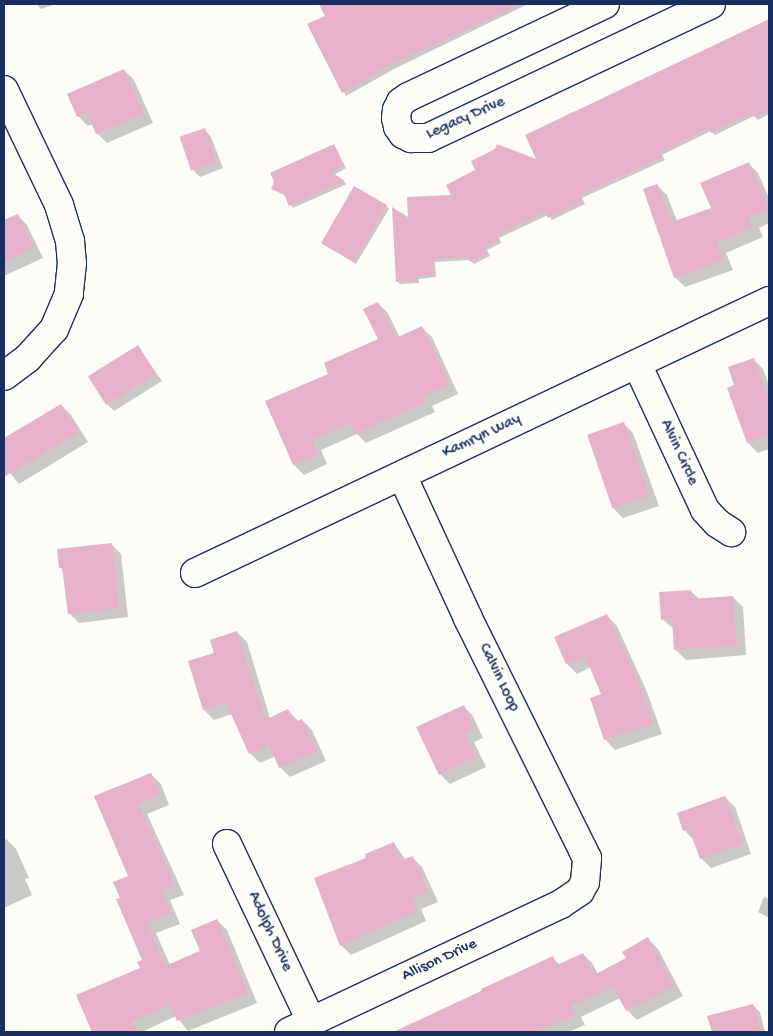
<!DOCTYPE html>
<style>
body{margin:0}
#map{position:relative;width:773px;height:1036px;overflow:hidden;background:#fdfcf7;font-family:"Gochi Hand",sans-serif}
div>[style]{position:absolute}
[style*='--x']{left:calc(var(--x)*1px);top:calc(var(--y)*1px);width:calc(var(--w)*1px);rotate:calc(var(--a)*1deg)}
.shadow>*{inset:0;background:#0003}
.building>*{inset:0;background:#e7b1ca;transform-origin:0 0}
.roads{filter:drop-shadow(1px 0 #1b2f5e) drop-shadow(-1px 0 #1b2f5e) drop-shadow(0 1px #1b2f5e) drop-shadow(0 -1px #1b2f5e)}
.minor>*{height:28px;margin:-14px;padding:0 14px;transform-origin:14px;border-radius:14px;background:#fdfcf7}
span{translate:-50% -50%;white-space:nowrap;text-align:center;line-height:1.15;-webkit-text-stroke:4px #fdfcf7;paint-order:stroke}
.street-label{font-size:16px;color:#1b2f5e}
.frame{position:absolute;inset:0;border:5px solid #1b2f5e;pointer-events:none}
</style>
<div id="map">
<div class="shadow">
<div style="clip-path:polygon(36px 4px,56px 4px,41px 9px)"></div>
<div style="clip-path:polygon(320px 4px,528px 4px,394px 69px,346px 96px,309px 25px,327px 16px)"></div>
<div style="clip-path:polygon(769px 20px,769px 114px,758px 120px,754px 116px,715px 135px,711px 131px,662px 155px,665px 160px,582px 198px,585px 204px,552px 220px,548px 215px,499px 238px,501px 243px,487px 250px,490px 256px,474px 264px,470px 260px,435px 262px,436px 277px,419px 279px,419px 283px,400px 284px,397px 281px,410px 219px,453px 196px,539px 162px,526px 136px)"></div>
<div style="clip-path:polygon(124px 70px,134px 80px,153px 123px,107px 143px,97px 133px,93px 124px,88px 126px,78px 116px)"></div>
<div style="clip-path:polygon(205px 130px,211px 137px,223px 168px,200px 177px,193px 170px)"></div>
<div style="clip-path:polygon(334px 145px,346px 168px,334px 175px,347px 184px,293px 208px,286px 196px,272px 189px)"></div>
<div style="clip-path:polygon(748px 163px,758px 173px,769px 198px,769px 223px,759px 228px,763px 237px,726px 253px,733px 270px,685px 287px,675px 277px,657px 185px,667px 195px,677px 221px,713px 209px)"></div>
<div style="clip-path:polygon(386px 206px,389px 209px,356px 264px,322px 243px)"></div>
<div style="clip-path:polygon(17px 215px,27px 225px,43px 258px,4px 276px,4px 221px)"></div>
<div style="clip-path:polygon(378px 303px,388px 313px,400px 338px,422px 328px,432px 337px,458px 394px,432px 406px,435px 412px,366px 443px,357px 434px,321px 450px,327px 464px,304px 475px,294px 465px,266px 402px,330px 374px,380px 340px)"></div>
<div style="clip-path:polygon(138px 347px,162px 381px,114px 411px,107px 404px)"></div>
<div style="clip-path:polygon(753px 359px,763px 369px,769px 385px,769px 449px,758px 453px,748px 443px,728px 388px,736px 385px)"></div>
<div style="clip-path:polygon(61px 405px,71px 415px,88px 442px,19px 484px,4px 465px,4px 439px)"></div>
<div style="clip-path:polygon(623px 423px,633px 433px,659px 506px,623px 518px,613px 508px,588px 436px)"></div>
<div style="clip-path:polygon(111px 544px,121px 554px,128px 617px,79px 623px,69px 613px,64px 571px,60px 567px)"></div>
<div style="clip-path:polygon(691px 591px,700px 600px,733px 597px,743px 607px,746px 655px,686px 660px,676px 650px,674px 629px,662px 619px)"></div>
<div style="clip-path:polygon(607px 616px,617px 626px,647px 692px,662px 734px,615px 750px,605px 739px,603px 694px,591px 667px,577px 674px,567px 664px)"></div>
<div style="clip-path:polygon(237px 632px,247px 642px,270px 718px,288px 710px,299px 722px,302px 720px,312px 730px,326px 761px,290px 777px,280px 767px,276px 756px,260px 763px,250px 753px,232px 714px,214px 720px,204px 710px,216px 654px)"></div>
<div style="clip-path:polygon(463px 706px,473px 716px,483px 738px,474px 742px,486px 767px,450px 784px,440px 774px)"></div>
<div style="clip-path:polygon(151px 774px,161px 784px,169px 805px,147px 814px,184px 895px,170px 900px,180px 924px,156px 933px,170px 965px,202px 952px,217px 920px,227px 930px,257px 1003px,188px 1031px,176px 1016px,142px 1032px,94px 1032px,78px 996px,141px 969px,144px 960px,121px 898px,130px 877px,96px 797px)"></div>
<div style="clip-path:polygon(725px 797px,735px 807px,751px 854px,711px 868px,701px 858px,695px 841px,684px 830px)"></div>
<div style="clip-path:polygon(6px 839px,16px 849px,29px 878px,25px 879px,32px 895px,4px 908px,4px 840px)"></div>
<div style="clip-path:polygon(394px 844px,406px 860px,412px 857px,422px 867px,438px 902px,421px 909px,426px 921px,351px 955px,341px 945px,368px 859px)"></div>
<div style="clip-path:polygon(764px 897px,769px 899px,769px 918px,758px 912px)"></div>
<div style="clip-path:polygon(648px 939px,658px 949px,683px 996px,637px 1020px,627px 1010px,620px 998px,581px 1017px,585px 1025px,568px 1032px,395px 1032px,552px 957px,560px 965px,583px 954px,593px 964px,598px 975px,627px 959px)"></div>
<div style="clip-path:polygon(753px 1005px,760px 1012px,765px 1032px,713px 1032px,709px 1017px)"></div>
</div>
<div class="building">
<div style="clip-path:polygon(319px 4px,521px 4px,390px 65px,342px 93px,307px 24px,325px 16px)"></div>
<div style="clip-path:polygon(769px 19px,769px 110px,754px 117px,752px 113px,711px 133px,709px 128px,660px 152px,663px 157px,580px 195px,583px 201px,548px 218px,545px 212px,497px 235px,499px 240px,485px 247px,488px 253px,470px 262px,468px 257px,433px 259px,434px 275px,416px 276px,417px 281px,396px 282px,392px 207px,408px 217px,407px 197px,451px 195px,446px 185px,475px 170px,471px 161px,495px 149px,497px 144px,536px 159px,525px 135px)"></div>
<div style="clip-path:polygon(124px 69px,144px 113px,96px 134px,87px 113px,77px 117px,67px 94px)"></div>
<div style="left:205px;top:128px;width:36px;height:27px;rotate:71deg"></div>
<div style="clip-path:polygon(334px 144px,344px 165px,331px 172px,345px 181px,289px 206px,284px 194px,271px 189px,274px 182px,270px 173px)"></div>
<div style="clip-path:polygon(749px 162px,769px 209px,749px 218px,753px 227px,717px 243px,723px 260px,674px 278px,643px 189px,657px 184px,672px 222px,711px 208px,700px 183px)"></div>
<div style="left:354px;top:186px;width:38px;height:66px;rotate:30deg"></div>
<div style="clip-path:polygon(18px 214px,33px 248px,4px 262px,4px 220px)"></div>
<div style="clip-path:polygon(378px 302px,396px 338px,422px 326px,449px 384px,423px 396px,426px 402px,355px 434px,350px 423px,312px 440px,318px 454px,293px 465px,265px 401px,328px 374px,324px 363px,378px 339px,363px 309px)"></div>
<div style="left:138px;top:345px;width:34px;height:59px;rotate:58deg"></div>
<div style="clip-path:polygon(754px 358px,769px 400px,769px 435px,747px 443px,727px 388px,734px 385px,728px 367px)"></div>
<div style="clip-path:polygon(61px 404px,79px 432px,4px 477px,4px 438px)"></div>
<div style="left:624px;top:422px;width:78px;height:39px;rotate:71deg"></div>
<div style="clip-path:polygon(112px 543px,119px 608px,68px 614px,62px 567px,59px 568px,57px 549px)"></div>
<div style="clip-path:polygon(691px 590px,692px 599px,733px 596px,737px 646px,674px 650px,672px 618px,661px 620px,659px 592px)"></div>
<div style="clip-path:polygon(607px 614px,638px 681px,653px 724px,604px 740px,590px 698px,601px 694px,585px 656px,566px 664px,554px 637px)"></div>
<div style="clip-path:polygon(237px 631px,265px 720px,288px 709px,295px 722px,302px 719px,317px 751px,279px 768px,269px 745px,249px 754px,226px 703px,203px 710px,188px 661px,214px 653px,210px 640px)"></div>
<div style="clip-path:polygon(464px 705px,474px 728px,465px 732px,476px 757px,439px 775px,416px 727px)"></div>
<div style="clip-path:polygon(151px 773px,160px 795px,138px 804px,175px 885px,161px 890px,171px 913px,147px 923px,165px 966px,200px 951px,191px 930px,217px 919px,248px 993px,177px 1021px,170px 1005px,132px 1021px,137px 1032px,92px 1032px,76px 995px,140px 968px,137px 962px,142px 960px,116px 899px,120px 898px,113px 882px,128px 876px,94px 796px)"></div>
<div style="clip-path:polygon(725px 796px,742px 844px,700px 859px,689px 829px,683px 831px,677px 813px)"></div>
<div style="clip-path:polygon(394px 842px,402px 860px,413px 856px,428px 892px,412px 899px,417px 911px,340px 946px,314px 878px,366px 858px,365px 854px)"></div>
<div style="clip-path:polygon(648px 937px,674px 986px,626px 1011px,613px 987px,571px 1006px,576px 1015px,533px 1032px,393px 1032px,482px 991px,481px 989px,553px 956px,557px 965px,583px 953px,594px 975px,626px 958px,622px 952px)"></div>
<div style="clip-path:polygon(753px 1004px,761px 1032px,712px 1032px,707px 1016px)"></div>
</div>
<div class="roads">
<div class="minor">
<div style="--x:605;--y:4;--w:218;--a:154.7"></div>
<div style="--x:408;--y:97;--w:9;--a:144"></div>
<div style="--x:401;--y:102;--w:9;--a:117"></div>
<div style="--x:397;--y:110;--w:8;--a:97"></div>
<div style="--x:396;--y:118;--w:9;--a:77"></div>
<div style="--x:398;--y:127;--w:9;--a:54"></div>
<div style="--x:403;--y:134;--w:9;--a:27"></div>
<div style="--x:411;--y:138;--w:17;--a:0"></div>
<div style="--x:428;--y:138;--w:313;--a:-25.3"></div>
<div style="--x:4;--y:90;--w:127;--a:64.4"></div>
<div style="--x:59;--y:205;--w:38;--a:73"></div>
<div style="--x:70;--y:241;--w:22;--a:85"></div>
<div style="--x:72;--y:263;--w:31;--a:96"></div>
<div style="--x:69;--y:294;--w:38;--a:113"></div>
<div style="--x:54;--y:329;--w:39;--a:132"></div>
<div style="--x:28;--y:358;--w:30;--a:143"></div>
<div style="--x:637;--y:364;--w:161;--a:65"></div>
<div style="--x:705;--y:510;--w:18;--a:47"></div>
<div style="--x:717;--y:523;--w:17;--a:33"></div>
<div style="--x:195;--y:573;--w:635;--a:-25.35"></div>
<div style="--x:227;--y:844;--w:196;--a:64.6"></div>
<div style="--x:289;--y:1032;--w:301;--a:-25.2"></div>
<div style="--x:561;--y:904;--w:23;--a:-34"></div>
<div style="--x:580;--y:891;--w:10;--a:-61"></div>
<div style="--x:585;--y:882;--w:24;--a:-85"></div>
<div style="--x:587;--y:858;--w:9;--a:-117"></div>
<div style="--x:583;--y:850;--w:259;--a:-116.4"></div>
<div style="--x:468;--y:618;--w:157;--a:-114.8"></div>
</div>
</div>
<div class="street-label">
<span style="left:466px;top:119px;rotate:-24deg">Legacy Drive</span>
<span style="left:482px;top:437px;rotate:-25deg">Kamryn Way</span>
<span style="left:678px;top:453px;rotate:65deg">Alvin Circle</span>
<span style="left:498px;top:678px;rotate:64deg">Calvin Loop</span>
<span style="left:269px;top:932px;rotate:65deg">Adolph Drive</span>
<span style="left:440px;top:961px;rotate:-25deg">Allison Drive</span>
</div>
<div class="frame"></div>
</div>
